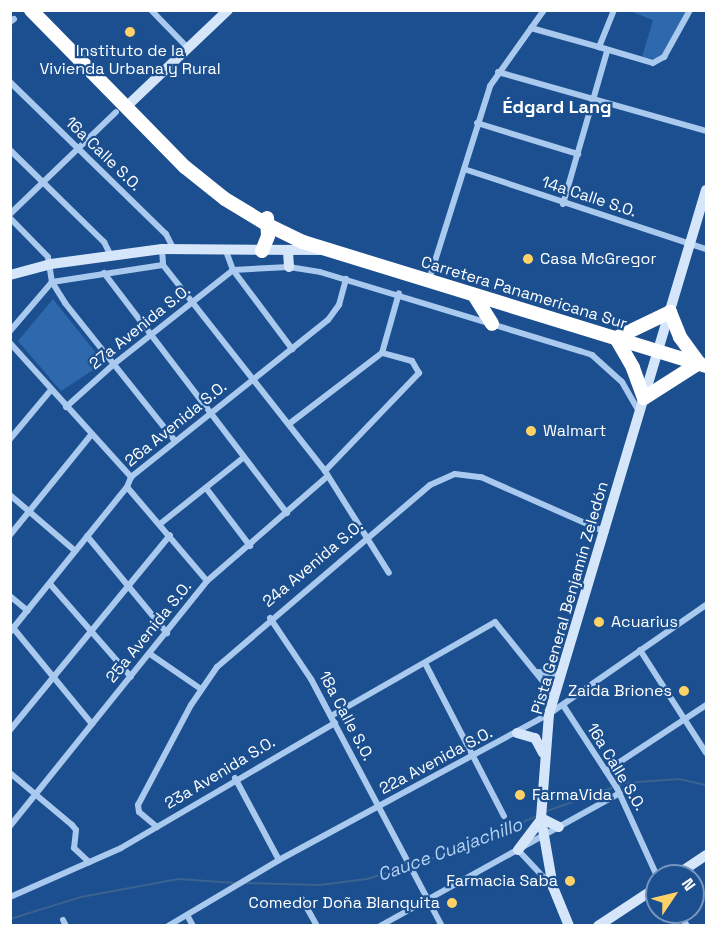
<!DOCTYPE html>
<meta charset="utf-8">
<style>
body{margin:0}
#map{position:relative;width:717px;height:936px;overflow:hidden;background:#1b4f8f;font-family:"Space Grotesk",sans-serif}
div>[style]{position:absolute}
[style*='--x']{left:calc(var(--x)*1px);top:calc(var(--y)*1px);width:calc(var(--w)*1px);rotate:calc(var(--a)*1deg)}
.green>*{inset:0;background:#2e69ad}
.stream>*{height:2px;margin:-1px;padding:0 1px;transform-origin:1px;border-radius:1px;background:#3c6290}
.street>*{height:6px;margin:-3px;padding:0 3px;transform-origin:3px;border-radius:3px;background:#a9c9ee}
.secondary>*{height:10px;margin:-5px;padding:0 5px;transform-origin:5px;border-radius:5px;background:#d6e6fa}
.highway>*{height:14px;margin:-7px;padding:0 7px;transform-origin:7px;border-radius:7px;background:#fff}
.dots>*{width:16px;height:16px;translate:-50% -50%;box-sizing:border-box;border:3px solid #1b4f8f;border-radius:50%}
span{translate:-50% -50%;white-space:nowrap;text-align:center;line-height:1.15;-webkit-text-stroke:4.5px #1b4f8f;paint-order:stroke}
.poi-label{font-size:16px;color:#fff}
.left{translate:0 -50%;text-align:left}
.right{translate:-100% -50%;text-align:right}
.street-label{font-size:16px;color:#fff}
.neighbourhood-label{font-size:18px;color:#fff;font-weight:700}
.water-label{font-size:18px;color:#b5d3f5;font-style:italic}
.frame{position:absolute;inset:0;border:12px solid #fff;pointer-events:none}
.north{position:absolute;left:645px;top:864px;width:60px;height:60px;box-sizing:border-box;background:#1b4f8f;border:2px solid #7695bc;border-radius:50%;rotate:55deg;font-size:16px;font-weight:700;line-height:24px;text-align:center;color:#fff}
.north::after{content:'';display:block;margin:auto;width:21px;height:27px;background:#ffd166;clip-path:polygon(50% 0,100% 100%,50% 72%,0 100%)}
</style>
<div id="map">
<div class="green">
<div style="clip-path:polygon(630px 11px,688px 11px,659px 60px,642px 57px,653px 20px)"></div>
<div style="clip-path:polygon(53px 299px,104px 363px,61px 391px,18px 341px)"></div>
</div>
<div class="stream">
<div style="--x:547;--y:811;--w:83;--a:-19.7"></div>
<div style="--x:625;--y:783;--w:54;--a:-4.2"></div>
<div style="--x:679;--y:779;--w:28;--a:13"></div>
<div style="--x:245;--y:883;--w:75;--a:1.5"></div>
<div style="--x:320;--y:885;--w:47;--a:-7.3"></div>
<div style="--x:367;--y:879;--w:106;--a:-17.6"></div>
<div style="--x:468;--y:847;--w:78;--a:-24.3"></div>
<div style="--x:10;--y:919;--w:74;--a:-17.2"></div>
<div style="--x:81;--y:897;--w:99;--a:-10.5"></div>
<div style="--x:178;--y:879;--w:58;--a:3.9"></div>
</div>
<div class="street">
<div style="--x:151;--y:10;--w:53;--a:45.8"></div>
<div style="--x:614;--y:10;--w:40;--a:112"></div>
<div style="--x:599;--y:47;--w:56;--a:16.5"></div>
<div style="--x:653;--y:63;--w:13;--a:-29"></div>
<div style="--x:664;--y:57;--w:54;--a:-61"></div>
<div style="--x:10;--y:22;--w:5;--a:-37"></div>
<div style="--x:531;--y:28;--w:71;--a:15.6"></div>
<div style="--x:498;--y:72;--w:216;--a:15.8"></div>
<div style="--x:10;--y:82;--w:218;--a:44.3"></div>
<div style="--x:166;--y:234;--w:16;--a:63"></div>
<div style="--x:477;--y:123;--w:106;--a:17.1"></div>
<div style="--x:10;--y:150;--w:132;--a:44.4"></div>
<div style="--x:104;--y:242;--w:13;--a:63"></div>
<div style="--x:464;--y:169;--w:255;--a:18.3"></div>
<div style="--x:563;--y:204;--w:158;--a:-73.9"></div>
<div style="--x:10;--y:214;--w:147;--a:-43.9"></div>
<div style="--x:10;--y:218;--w:54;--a:45.7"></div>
<div style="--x:48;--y:257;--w:25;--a:81"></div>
<div style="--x:52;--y:282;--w:25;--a:58"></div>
<div style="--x:65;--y:303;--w:176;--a:51.4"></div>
<div style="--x:162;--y:249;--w:16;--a:86"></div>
<div style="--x:163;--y:265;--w:262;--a:51.8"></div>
<div style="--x:325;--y:471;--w:120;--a:57.9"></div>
<div style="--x:226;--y:251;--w:20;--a:70"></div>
<div style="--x:233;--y:270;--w:56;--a:-3.1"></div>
<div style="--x:289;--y:267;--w:31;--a:9"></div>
<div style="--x:320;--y:272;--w:272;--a:16.9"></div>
<div style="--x:580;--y:351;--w:13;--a:18"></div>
<div style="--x:592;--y:355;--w:40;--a:42"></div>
<div style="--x:622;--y:382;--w:34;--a:60"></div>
<div style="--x:104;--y:273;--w:302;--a:52.7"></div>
<div style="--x:429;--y:280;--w:203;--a:-72.5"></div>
<div style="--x:490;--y:86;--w:93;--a:-54.6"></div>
<div style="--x:52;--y:282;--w:112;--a:-8.7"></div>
<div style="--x:10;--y:331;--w:65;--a:-49.4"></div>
<div style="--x:10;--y:343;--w:181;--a:47.9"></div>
<div style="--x:66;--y:407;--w:64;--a:-41.9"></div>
<div style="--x:114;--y:364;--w:152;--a:-38.3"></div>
<div style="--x:233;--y:270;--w:99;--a:53.2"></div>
<div style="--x:289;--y:424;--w:117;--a:-37.4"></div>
<div style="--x:382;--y:353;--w:62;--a:-74.2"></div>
<div style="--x:10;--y:439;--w:64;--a:-50.1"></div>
<div style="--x:325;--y:471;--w:136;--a:-46.2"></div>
<div style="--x:419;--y:373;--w:14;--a:-120"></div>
<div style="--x:412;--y:361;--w:31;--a:-165"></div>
<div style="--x:127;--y:487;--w:123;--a:49.6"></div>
<div style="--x:206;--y:488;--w:73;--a:52.8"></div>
<div style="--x:10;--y:495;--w:86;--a:40.7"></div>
<div style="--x:160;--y:524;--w:106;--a:-38.5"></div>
<div style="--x:10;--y:535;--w:129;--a:-51"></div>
<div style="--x:87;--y:536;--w:126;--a:50.5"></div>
<div style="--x:50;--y:584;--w:123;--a:48.9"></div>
<div style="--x:10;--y:596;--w:23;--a:40"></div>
<div style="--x:270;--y:618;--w:73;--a:56.1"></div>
<div style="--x:311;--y:679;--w:280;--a:62.1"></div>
<div style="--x:14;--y:629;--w:123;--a:50.6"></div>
<div style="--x:10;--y:632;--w:186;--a:-51.1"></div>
<div style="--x:127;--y:487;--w:11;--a:-68"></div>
<div style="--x:131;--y:477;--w:252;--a:-38.6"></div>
<div style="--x:328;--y:320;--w:19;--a:-54"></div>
<div style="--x:339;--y:305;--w:27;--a:-75"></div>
<div style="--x:640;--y:650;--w:122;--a:57.3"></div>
<div style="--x:150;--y:654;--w:62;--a:34.5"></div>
<div style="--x:426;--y:665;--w:170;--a:62.7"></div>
<div style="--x:538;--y:672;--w:22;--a:5"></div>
<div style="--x:563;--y:705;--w:99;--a:57"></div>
<div style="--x:617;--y:788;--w:97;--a:65.6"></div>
<div style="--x:331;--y:716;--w:189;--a:-29.8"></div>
<div style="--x:495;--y:622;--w:94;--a:51.1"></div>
<div style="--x:10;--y:730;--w:252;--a:-50.6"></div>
<div style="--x:606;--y:771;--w:120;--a:-33.4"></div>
<div style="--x:10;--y:773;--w:81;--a:40"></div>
<div style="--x:72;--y:825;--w:6;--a:51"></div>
<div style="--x:76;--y:830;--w:18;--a:96"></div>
<div style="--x:74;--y:848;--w:21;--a:43"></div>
<div style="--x:235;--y:778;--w:93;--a:61.8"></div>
<div style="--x:10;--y:826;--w:314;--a:-51.2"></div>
<div style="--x:207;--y:581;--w:160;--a:-41"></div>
<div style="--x:157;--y:827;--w:23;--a:-140"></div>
<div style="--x:139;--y:812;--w:7;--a:-98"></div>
<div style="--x:138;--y:805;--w:113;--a:-62.1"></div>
<div style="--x:191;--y:705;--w:46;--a:-55.6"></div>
<div style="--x:217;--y:667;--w:280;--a:-40.5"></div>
<div style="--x:430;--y:485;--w:27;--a:-24"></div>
<div style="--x:455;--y:474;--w:26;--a:7"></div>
<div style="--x:481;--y:477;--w:136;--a:23.9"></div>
<div style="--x:518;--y:850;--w:48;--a:46.7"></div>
<div style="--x:10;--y:897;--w:121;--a:-23.8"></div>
<div style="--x:121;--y:848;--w:248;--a:-30.3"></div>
<div style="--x:302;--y:899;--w:31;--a:61"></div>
<div style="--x:678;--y:912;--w:17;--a:57"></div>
<div style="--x:187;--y:915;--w:13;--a:61"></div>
<div style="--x:63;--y:920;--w:7;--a:63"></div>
<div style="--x:168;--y:926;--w:129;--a:-30.7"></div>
<div style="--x:279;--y:860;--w:307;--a:-28.4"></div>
<div style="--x:549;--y:714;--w:191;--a:-34.8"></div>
<div style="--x:380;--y:926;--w:274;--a:-29"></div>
</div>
<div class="secondary">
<div style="--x:126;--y:107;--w:141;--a:-43.6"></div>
<div style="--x:288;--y:252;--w:15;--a:86"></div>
<div style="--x:10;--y:275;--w:42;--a:-15"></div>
<div style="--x:51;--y:264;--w:112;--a:-7.7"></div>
<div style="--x:162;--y:249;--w:160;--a:0.4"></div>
<div style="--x:517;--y:733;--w:19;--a:16"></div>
<div style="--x:535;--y:738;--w:17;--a:62"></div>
<div style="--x:541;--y:818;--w:20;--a:27"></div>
<div style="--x:518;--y:850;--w:38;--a:-53"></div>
<div style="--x:675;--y:876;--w:37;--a:-34"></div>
<div style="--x:569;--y:926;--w:42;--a:-112.3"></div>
<div style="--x:553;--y:887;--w:70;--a:-99.9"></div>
<div style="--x:541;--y:818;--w:104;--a:-85.6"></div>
<div style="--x:549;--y:714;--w:547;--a:-73.32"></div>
<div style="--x:598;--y:926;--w:71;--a:-33.5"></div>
</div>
<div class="highway">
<div style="--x:31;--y:10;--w:220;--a:45.6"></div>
<div style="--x:185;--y:167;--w:51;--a:38.7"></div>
<div style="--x:225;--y:199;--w:50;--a:31.2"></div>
<div style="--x:268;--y:225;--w:39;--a:26"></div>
<div style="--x:303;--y:242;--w:422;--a:17.1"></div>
<div style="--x:262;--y:251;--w:16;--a:-68"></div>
<div style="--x:268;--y:236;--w:18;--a:-93"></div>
<div style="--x:474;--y:295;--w:34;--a:58"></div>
<div style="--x:616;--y:338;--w:34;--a:60"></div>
<div style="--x:633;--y:368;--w:32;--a:70"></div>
<div style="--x:644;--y:398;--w:65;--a:-32.5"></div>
<div style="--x:616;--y:338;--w:60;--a:-25.7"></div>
<div style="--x:670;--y:312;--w:27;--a:68"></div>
<div style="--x:680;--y:337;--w:32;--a:54"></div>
</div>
<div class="dots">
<div style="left:130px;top:32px;background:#ffd166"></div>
<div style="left:528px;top:259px;background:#ffd166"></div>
<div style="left:531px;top:431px;background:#ffd166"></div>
<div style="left:599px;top:622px;background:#ffd166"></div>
<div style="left:684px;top:691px;background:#ffd166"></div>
<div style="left:520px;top:795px;background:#ffd166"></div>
<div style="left:570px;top:881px;background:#ffd166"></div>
<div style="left:452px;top:903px;background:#ffd166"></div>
</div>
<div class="poi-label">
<span style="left:130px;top:60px">Instituto de la<br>Vivienda Urbana y Rural</span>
<span class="left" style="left:540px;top:259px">Casa McGregor</span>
<span class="left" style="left:543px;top:431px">Walmart</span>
<span class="left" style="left:611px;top:622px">Acuarius</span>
<span class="right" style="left:672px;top:691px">Zaida Briones</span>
<span class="left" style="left:532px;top:795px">FarmaVida</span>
<span class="right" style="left:558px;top:881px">Farmacia Saba</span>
<span class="right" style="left:440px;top:903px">Comedor Doña Blanquita</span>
</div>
<div class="street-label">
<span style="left:103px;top:154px;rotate:44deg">16a Calle S.O.</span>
<span style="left:589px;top:197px;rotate:18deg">14a Calle S.O.</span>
<span style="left:524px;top:293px;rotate:17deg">Carretera Panamericana Sur</span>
<span style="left:140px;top:327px;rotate:-39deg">27a Avenida S.O.</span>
<span style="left:176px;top:424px;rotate:-39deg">26a Avenida S.O.</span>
<span style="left:313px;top:564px;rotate:-40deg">24a Avenida S.O.</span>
<span style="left:570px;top:598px;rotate:-74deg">Pista General Benjamín Zeledón</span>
<span style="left:149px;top:632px;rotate:-51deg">25a Avenida S.O.</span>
<span style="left:346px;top:716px;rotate:62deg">18a Calle S.O.</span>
<span style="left:436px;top:761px;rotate:-28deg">22a Avenida S.O.</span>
<span style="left:616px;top:767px;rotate:59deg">16a Calle S.O.</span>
<span style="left:220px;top:773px;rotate:-31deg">23a Avenida S.O.</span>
</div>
<div class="neighbourhood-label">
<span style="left:557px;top:107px">Édgard Lang</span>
</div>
<div class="water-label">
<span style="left:450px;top:850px;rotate:-20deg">Cauce Cuajachillo</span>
</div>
<div class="frame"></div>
<div class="north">N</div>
</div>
